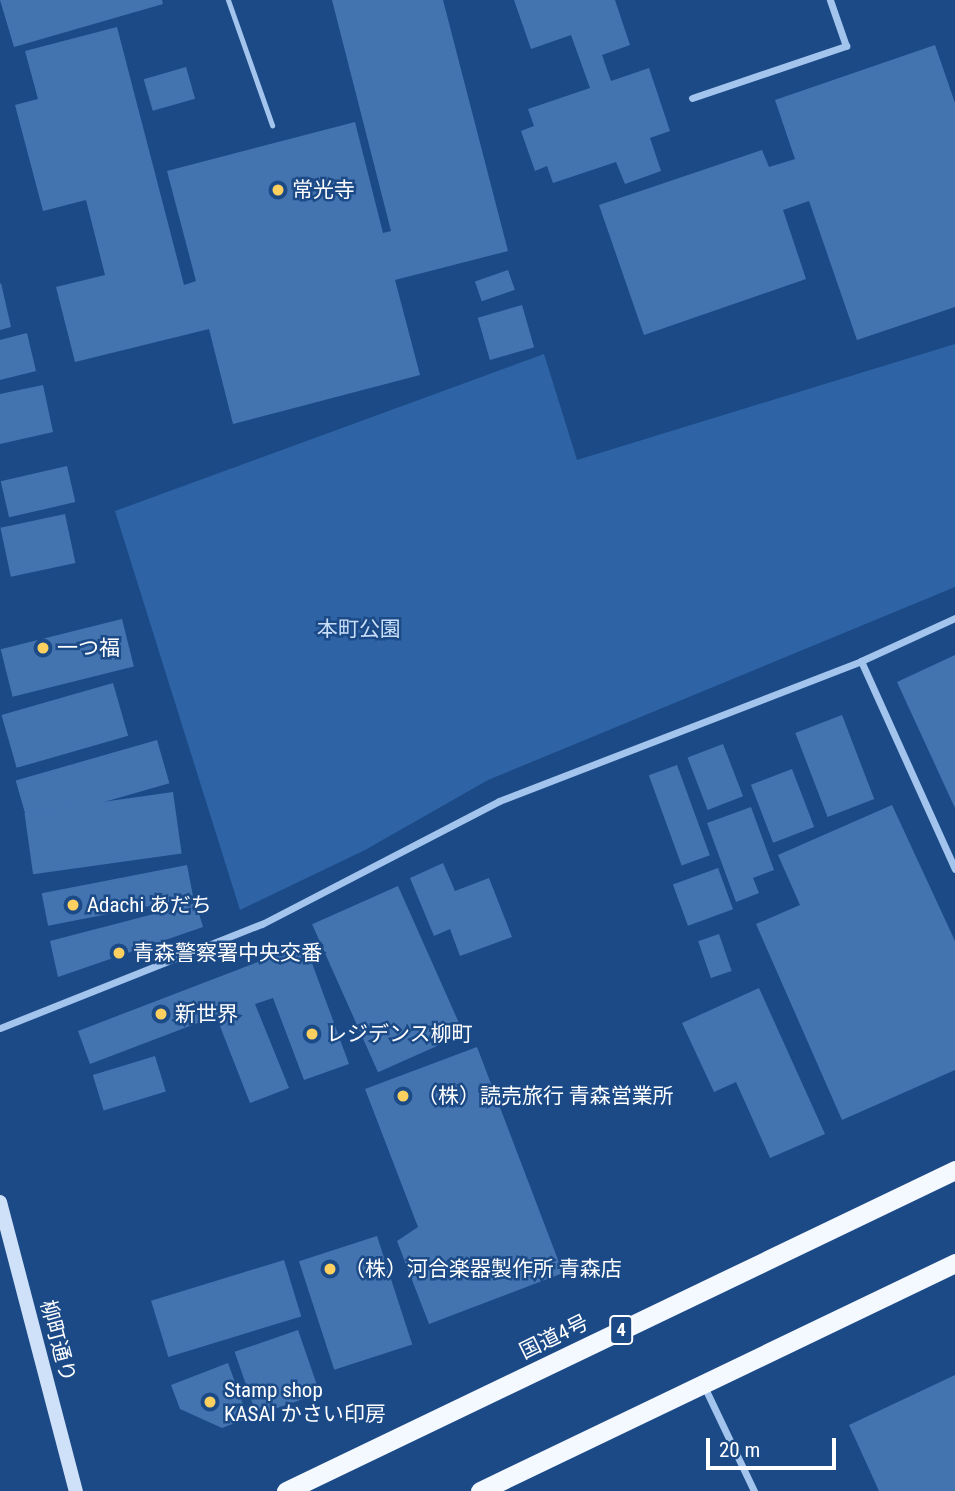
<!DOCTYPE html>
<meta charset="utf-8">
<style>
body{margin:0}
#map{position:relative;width:955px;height:1491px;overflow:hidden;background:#1b4a87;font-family:"Roboto Condensed","Noto Sans JP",sans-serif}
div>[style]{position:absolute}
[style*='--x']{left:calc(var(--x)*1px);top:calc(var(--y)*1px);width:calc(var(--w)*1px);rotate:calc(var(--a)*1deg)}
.green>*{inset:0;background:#2e64a5}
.building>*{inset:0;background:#4474b0;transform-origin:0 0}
.service>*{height:5px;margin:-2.5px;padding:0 2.5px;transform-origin:2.5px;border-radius:2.5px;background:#a3c4ec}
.minor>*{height:7px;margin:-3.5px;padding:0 3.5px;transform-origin:3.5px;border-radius:3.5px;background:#a3c4ec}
.secondary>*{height:14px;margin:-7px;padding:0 7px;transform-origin:7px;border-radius:7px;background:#cfe1f9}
.trunk>*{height:19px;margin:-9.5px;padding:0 9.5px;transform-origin:9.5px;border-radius:9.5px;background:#f4f8ff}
.dots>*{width:19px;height:19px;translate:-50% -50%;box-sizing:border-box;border:4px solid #1b4a87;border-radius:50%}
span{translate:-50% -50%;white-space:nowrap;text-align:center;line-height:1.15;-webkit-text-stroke:5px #1b4a87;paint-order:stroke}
.shield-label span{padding:2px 5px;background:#1b4a87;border:2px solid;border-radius:5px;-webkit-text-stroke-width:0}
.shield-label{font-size:19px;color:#fff;font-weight:700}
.poi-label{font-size:21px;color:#fff}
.left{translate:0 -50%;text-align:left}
.park-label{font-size:21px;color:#c8def9}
.street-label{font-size:21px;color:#fff}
.scale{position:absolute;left:706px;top:1438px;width:130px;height:32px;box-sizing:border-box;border:4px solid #fff;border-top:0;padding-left:9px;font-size:21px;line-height:24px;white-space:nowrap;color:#fff;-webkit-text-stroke:5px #1b4a87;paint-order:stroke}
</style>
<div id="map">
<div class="green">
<div style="clip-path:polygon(955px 344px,955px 587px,488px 780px,365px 850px,240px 910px,115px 511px,544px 354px,577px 460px)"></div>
</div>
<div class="building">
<div style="clip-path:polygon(0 0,162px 0,163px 4px,14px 47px)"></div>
<div style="clip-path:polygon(332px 0,443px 0,508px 251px,395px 280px,420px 375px,233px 424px,209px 329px,75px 362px,56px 287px,105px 275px,86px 200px,43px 211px,15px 105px,38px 99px,25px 51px,117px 27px,184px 285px,196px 281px,167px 171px,355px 122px,383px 233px,391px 231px)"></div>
<div style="clip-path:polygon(514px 0,615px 0,630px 45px,602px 55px,611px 81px,649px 68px,670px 131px,650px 138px,661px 171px,625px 184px,616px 162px,553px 183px,547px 166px,535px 171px,521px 131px,534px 126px,528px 109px,590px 88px,571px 35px,531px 49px)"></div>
<div style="clip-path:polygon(935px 45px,955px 103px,955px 307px,857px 340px,809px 201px,783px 210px,806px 279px,644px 335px,599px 205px,762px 150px,769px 167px,795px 159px,775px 100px)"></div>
<div style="left:186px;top:67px;width:33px;height:44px;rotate:74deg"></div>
<div style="left:508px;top:270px;width:21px;height:35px;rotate:71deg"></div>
<div style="clip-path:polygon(1px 283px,11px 327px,0 330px,0 284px)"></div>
<div style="left:522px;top:305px;width:44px;height:46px;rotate:74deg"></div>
<div style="clip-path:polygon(27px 333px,36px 371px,0 380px,0 340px)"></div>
<div style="clip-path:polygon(43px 385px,53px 432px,0 444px,0 394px)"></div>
<div style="left:67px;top:466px;width:37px;height:68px;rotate:77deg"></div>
<div style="left:65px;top:514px;width:50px;height:66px;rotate:78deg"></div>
<div style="left:122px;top:619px;width:49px;height:125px;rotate:76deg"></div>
<div style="clip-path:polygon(955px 655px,955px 808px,897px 682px)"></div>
<div style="left:113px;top:683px;width:55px;height:116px;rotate:74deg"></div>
<div style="left:842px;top:715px;width:90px;height:50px;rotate:69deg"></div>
<div style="left:157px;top:740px;width:45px;height:147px;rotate:74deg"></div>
<div style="left:723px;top:744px;width:56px;height:38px;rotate:69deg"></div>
<div style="left:677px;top:765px;width:96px;height:30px;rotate:70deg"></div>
<div style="left:792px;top:769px;width:62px;height:44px;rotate:69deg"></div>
<div style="left:173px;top:792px;width:62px;height:150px;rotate:82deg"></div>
<div style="clip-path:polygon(892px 805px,955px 941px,955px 1070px,842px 1120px,756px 924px,800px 905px,778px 855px)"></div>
<div style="clip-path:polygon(751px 807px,774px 870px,753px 878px,759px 893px,736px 902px,707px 823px)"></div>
<div style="clip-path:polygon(443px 863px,455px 891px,489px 878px,512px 937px,460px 956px,450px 929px,434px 936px,410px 878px)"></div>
<div style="left:187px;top:865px;width:33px;height:148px;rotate:79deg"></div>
<div style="left:718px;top:868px;width:44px;height:48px;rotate:70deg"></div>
<div style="left:398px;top:886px;width:162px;height:94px;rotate:66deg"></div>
<div style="clip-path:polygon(196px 903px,203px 927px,58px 977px,50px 941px)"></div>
<div style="left:719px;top:934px;width:39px;height:22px;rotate:71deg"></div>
<div style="clip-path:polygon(305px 944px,349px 1064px,304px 1080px,273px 998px,255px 1004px,289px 1088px,250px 1103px,216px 1016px,90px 1064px,78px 1031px)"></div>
<div style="clip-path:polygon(759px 988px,825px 1134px,770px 1158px,736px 1082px,714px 1092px,682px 1023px)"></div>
<div style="clip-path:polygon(477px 1047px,563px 1273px,429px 1324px,397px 1241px,418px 1227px,365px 1089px)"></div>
<div style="left:155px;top:1056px;width:37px;height:65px;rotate:73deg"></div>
<div style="left:377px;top:1236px;width:114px;height:82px;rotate:72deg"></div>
<div style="left:284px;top:1260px;width:59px;height:139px;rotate:73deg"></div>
<div style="left:298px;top:1330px;width:67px;height:67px;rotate:71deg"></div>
<div style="clip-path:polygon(228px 1363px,248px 1418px,222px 1428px,180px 1409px,171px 1385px)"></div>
<div style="clip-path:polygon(955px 1375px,955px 1491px,879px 1491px,849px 1425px)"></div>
</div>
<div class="service">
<div style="--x:228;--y:0;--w:133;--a:70.6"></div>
</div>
<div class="minor">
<div style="--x:692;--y:98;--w:163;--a:-18.7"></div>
<div style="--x:846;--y:46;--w:49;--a:-109.2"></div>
<div style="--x:861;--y:661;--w:228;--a:65.7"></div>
<div style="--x:0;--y:1028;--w:282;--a:-21.7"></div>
<div style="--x:262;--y:924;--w:267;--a:-27.4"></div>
<div style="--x:499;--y:801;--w:388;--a:-21.1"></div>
<div style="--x:861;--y:661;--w:103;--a:-24.6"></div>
<div style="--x:703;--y:1384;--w:119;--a:64.5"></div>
</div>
<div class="secondary">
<div style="--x:0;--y:1202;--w:299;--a:75.3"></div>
</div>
<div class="trunk">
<div style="--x:286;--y:1491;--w:742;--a:-25.63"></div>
<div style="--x:480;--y:1491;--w:527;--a:-25.64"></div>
</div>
<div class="dots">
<div style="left:278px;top:190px;background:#fed05f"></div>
<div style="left:43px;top:648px;background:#fed05f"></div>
<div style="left:73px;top:905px;background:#fed05f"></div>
<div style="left:119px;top:953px;background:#fed05f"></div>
<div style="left:161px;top:1014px;background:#fed05f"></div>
<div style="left:312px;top:1034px;background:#fed05f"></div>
<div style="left:403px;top:1096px;background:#fed05f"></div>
<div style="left:330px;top:1269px;background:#fed05f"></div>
<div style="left:210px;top:1402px;background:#fed05f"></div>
</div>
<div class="shield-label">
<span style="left:621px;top:1330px">4</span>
</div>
<div class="poi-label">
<span class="left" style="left:292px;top:190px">常光寺</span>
<span class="left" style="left:57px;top:648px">一つ福</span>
<span class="left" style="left:87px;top:905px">Adachi あだち</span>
<span class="left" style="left:133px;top:953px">青森警察署中央交番</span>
<span class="left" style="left:175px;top:1014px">新世界</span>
<span class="left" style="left:326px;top:1034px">レジデンス柳町</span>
<span class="left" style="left:417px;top:1096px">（株）読売旅行 青森営業所</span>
<span class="left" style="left:344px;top:1269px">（株）河合楽器製作所 青森店</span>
<span class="left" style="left:224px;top:1402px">Stamp shop<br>KASAI かさい印房</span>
</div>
<div class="park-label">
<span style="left:359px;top:629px">本町公園</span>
</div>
<div class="street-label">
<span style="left:554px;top:1337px;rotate:-26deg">国道4号</span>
<span style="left:58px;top:1341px;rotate:75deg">柳町通り</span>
</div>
<div class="scale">20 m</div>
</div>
